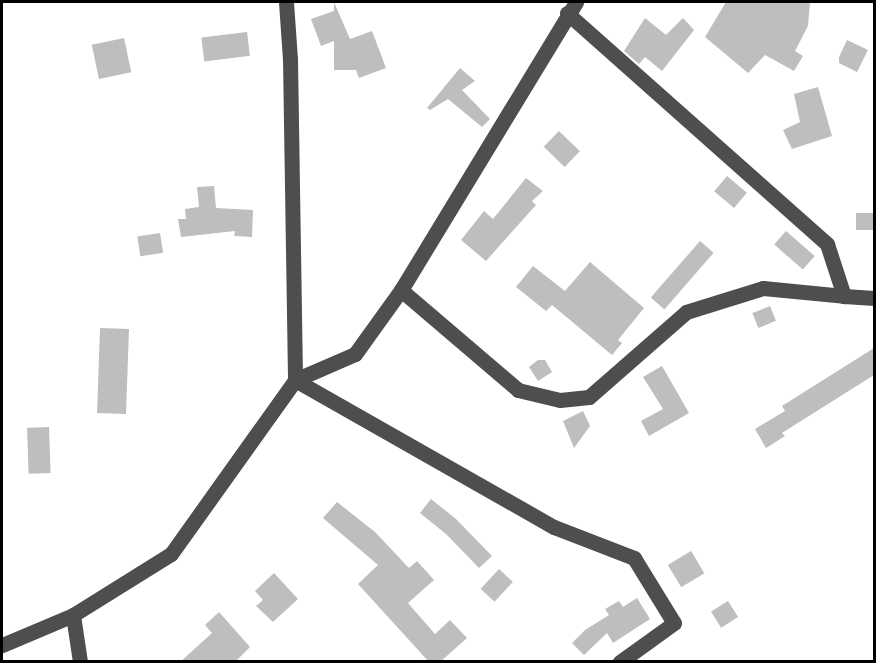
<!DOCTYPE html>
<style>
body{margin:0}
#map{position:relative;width:876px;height:663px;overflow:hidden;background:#fff;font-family:"Fira Sans Condensed",sans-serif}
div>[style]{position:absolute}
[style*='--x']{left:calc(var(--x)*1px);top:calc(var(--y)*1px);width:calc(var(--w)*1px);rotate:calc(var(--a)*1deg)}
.building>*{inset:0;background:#bebebe;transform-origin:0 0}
.minor>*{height:15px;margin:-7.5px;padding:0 7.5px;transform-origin:7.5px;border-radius:7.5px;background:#4e4e4e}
span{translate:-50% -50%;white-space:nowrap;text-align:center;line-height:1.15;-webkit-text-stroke:4.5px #fff;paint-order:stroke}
.frame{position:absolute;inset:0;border:3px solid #000;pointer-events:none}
</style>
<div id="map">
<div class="building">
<div style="clip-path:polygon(334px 2px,350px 39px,372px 31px,386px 68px,359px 78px,356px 70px,334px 70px,334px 41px,321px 46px,311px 19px,334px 11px)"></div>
<div style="clip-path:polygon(726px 2px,810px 2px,808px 26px,795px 51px,803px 56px,794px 71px,765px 55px,748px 73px,705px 37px)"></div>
<div style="clip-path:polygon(645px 18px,666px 35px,683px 18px,694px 30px,662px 71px,645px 57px,639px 64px,624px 51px)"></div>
<div style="left:247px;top:32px;width:24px;height:46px;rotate:83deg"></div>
<div style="left:124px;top:38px;width:35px;height:33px;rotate:78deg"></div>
<div style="clip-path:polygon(847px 40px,868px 50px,857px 72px,839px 63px,839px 57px)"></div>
<div style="clip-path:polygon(460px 68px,475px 81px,462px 90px,490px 119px,482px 127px,448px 99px,430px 110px,427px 108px)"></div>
<div style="clip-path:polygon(818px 87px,832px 136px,792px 149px,783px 130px,800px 122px,794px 94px)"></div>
<div style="left:559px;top:131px;width:29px;height:22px;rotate:44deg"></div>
<div style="left:727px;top:176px;width:26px;height:20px;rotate:40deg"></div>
<div style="clip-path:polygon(526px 178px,543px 191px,532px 201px,536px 205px,486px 261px,461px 240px,484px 211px,493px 219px)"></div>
<div style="clip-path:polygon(214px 186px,216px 208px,253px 210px,252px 237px,234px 236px,235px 231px,181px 237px,178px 219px,186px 219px,185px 209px,199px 207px,197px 187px)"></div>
<div style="left:874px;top:213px;width:17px;height:18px;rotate:90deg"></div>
<div style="left:786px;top:231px;width:38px;height:18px;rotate:41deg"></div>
<div style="left:160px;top:233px;width:20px;height:23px;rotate:81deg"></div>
<div style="left:700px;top:241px;width:18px;height:75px;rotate:41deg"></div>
<div style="clip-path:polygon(590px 262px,644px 308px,618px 340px,622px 343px,612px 355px,552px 305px,546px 311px,516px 287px,533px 266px,565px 291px)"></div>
<div style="left:770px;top:306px;width:16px;height:19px;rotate:68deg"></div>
<div style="left:100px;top:328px;width:29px;height:85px;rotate:2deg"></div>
<div style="clip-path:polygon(874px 348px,874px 375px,782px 433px,785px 436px,766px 448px,755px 429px,785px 411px,782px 406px)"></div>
<div style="clip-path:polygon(538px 360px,545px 360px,552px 372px,538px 381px,529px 367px)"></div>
<div style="clip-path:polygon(662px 366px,689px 413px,649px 436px,641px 421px,663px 409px,643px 377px)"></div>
<div style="clip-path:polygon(583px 411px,590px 426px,574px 448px,563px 421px)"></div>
<div style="left:49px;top:427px;width:46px;height:22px;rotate:88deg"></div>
<div style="clip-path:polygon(431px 499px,456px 519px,492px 556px,479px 568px,446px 534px,420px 513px)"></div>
<div style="clip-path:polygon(337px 502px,375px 532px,409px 568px,417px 561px,434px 580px,408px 603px,435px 634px,450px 620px,467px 638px,440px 662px,429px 662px,358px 584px,378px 565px,323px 518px)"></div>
<div style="left:691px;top:551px;width:26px;height:27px;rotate:59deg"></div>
<div style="left:499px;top:569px;width:19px;height:27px;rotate:43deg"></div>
<div style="clip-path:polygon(274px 573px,298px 599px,273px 622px,256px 606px,263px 600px,255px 591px)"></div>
<div style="clip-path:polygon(637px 598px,650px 619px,613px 643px,607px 633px,584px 655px,572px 643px,585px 630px,609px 615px,605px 609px,619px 601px,623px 607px)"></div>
<div style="left:728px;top:601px;width:19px;height:20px;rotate:58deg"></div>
<div style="clip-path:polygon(219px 612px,250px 647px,235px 662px,180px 662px,212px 633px,205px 625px)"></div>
</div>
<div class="minor">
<div style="--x:286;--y:2;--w:57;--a:86"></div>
<div style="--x:290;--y:59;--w:321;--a:89.1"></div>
<div style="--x:567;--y:13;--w:348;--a:41.6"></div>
<div style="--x:827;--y:244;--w:55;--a:71.9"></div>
<div style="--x:844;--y:296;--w:30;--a:4"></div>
<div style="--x:401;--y:290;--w:154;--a:40.5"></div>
<div style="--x:518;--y:390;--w:43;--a:13.4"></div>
<div style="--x:560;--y:400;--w:29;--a:-6"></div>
<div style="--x:589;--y:397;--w:129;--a:-41.2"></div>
<div style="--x:686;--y:312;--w:81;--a:-17.3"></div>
<div style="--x:763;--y:288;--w:81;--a:5.6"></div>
<div style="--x:295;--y:380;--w:298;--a:29.6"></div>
<div style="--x:554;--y:527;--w:86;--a:21.2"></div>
<div style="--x:634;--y:558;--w:76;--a:58.4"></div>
<div style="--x:674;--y:623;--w:67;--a:144.2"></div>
<div style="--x:73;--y:615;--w:115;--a:-31.9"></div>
<div style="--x:171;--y:554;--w:214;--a:-54.5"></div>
<div style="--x:295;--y:380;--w:65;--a:-23.4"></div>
<div style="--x:355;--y:354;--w:79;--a:-54.3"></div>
<div style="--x:401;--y:290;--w:337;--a:-58.7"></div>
<div style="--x:2;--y:645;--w:77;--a:-22.9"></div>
<div style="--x:73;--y:615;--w:48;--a:81.5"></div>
</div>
<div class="frame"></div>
</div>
